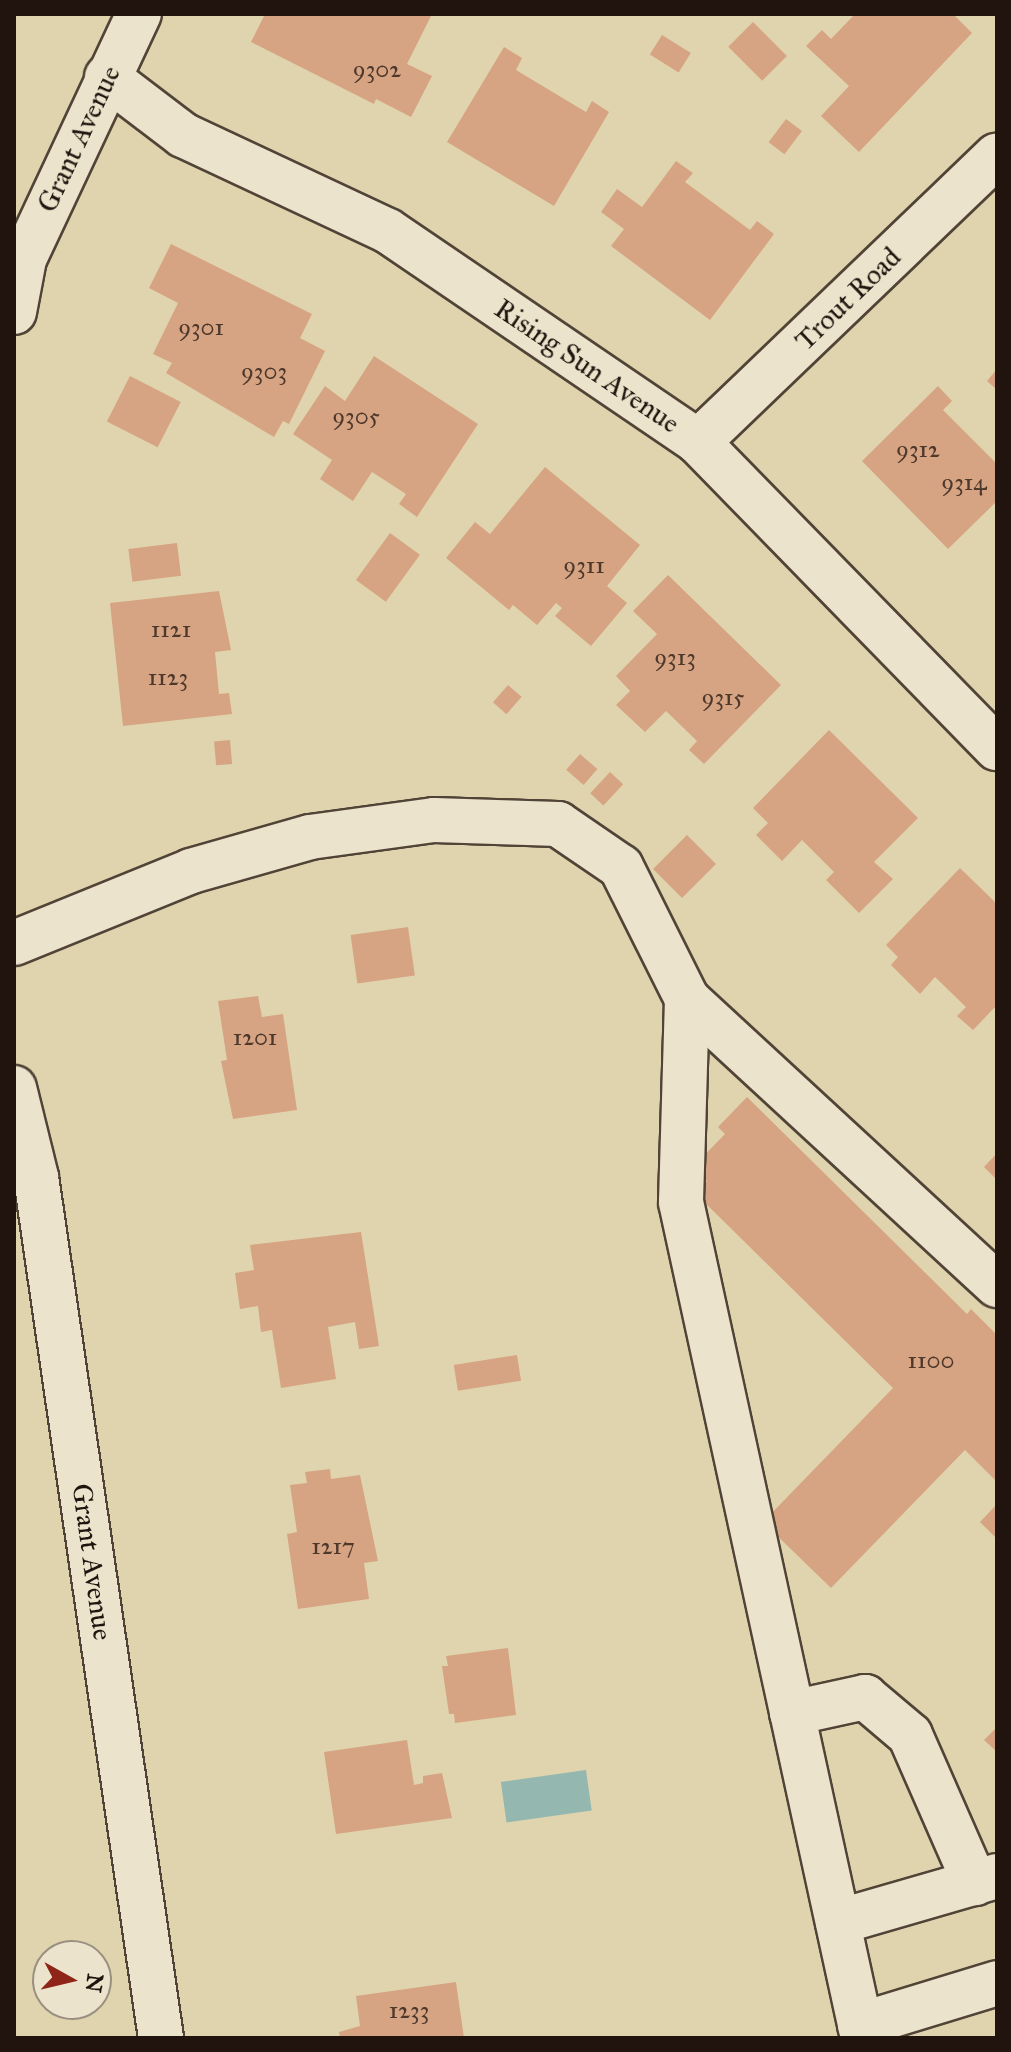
<!DOCTYPE html>
<style>
body{margin:0}
#map{position:relative;width:1011px;height:2052px;overflow:hidden;background:#e0d4af;font-family:"IM FELL Great Primer",serif}
div>[style]{position:absolute}
[style*='--x']{left:calc(var(--x)*1px);top:calc(var(--y)*1px);width:calc(var(--w)*1px);rotate:calc(var(--a)*1deg)}
.water>*{inset:0;background:#94b8af;transform-origin:0 0}
.building>*{inset:0;background:#d6a482;transform-origin:0 0}
.roads{filter:drop-shadow(2px 0 #514437) drop-shadow(-2px 0 #514437) drop-shadow(0 2px #514437) drop-shadow(0 -2px #514437)}
.minor>*{height:44px;margin:-22px;padding:0 22px;transform-origin:22px;border-radius:22px;background:#ebe3cb}
span{translate:-50% -50%;white-space:nowrap;text-align:center;line-height:1.15;-webkit-text-stroke:8px #ebe3cb;paint-order:stroke}
.number-label{font-size:24px;color:#4e382c}
.number-label span{-webkit-text-stroke-width:0}
.street-label{font-size:28px;color:#21140f}
.frame{position:absolute;inset:0;border:16px solid #21140f;pointer-events:none}
.north{position:absolute;left:32px;top:1940px;width:80px;height:80px;box-sizing:border-box;background:#ebe3cb;border:2px solid #9a9080;border-radius:50%;rotate:98deg;font-size:22px;font-weight:700;line-height:32px;text-align:center;color:#21140f}
.north::after{content:'';display:block;margin:auto;width:28px;height:36px;background:#8f2418;clip-path:polygon(50% 0,100% 100%,50% 72%,0 100%)}
</style>
<div id="map">
<div class="water">
<div style="left:586px;top:1770px;width:41px;height:86px;rotate:82deg"></div>
</div>
<div class="building">
<div style="clip-path:polygon(265px 14px,432px 14px,407px 64px,432px 76px,411px 117px,376px 99px,374px 104px,251px 42px)"></div>
<div style="clip-path:polygon(855px 14px,953px 14px,972px 33px,859px 152px,821px 116px,849px 86px,806px 46px,822px 30px,831px 39px)"></div>
<div style="left:753px;top:22px;width:48px;height:35px;rotate:45deg"></div>
<div style="left:662px;top:35px;width:34px;height:23px;rotate:32deg"></div>
<div style="clip-path:polygon(504px 47px,522px 58px,516px 70px,586px 112px,592px 101px,609px 112px,554px 206px,447px 142px)"></div>
<div style="left:786px;top:119px;width:20px;height:29px;rotate:37deg"></div>
<div style="clip-path:polygon(676px 161px,693px 173px,685px 182px,750px 230px,757px 221px,774px 234px,710px 320px,611px 246px,624px 229px,601px 212px,617px 189px,642px 207px)"></div>
<div style="clip-path:polygon(171px 244px,312px 314px,300px 338px,325px 351px,289px 424px,283px 421px,274px 437px,166px 373px,172px 363px,153px 354px,178px 303px,149px 288px)"></div>
<div style="clip-path:polygon(374px 356px,478px 424px,417px 517px,399px 504px,406px 494px,372px 472px,353px 501px,320px 479px,332px 460px,293px 434px,325px 386px,345px 401px)"></div>
<div style="clip-path:polygon(997px 369px,997px 390px,987px 381px)"></div>
<div style="left:130px;top:376px;width:57px;height:51px;rotate:27deg"></div>
<div style="clip-path:polygon(938px 386px,952px 401px,943px 410px,997px 464px,997px 501px,948px 549px,862px 461px)"></div>
<div style="clip-path:polygon(545px 467px,640px 545px,607px 586px,627px 603px,591px 646px,555px 616px,562px 608px,556px 603px,537px 625px,513px 605px,509px 610px,446px 558px,475px 522px,490px 534px)"></div>
<div style="left:390px;top:533px;width:37px;height:58px;rotate:36deg"></div>
<div style="left:177px;top:543px;width:33px;height:49px;rotate:83deg"></div>
<div style="clip-path:polygon(668px 575px,781px 685px,704px 764px,689px 750px,697px 741px,666px 711px,645px 732px,616px 705px,630px 691px,616px 676px,657px 634px,633px 611px)"></div>
<div style="clip-path:polygon(219px 591px,231px 650px,215px 652px,219px 694px,229px 693px,232px 714px,123px 726px,110px 603px)"></div>
<div style="left:508px;top:685px;width:18px;height:23px;rotate:41deg"></div>
<div style="clip-path:polygon(829px 730px,918px 818px,874px 862px,893px 879px,859px 913px,826px 880px,834px 872px,802px 840px,782px 861px,756px 835px,768px 823px,753px 808px)"></div>
<div style="left:230px;top:740px;width:24px;height:16px;rotate:85deg"></div>
<div style="left:580px;top:754px;width:23px;height:21px;rotate:41deg"></div>
<div style="left:610px;top:772px;width:18px;height:29px;rotate:43deg"></div>
<div style="left:687px;top:835px;width:41px;height:48px;rotate:45deg"></div>
<div style="clip-path:polygon(960px 868px,997px 904px,997px 1005px,973px 1030px,957px 1016px,966px 1007px,935px 977px,920px 994px,891px 965px,898px 957px,886px 945px)"></div>
<div style="left:408px;top:927px;width:49px;height:58px;rotate:82deg"></div>
<div style="clip-path:polygon(258px 996px,262px 1017px,283px 1014px,297px 1110px,233px 1119px,221px 1061px,227px 1060px,218px 1001px)"></div>
<div style="clip-path:polygon(747px 1097px,967px 1314px,971px 1309px,997px 1335px,997px 1482px,965px 1450px,831px 1588px,763px 1522px,893px 1388px,695px 1193px,707px 1181px,693px 1167px,725px 1134px,718px 1127px)"></div>
<div style="clip-path:polygon(997px 1153px,997px 1180px,984px 1167px)"></div>
<div style="clip-path:polygon(361px 1232px,379px 1346px,359px 1349px,355px 1322px,328px 1327px,336px 1379px,281px 1388px,272px 1330px,261px 1332px,258px 1306px,240px 1309px,235px 1273px,254px 1270px,250px 1245px)"></div>
<div style="left:517px;top:1355px;width:26px;height:64px;rotate:81deg"></div>
<div style="clip-path:polygon(330px 1469px,331px 1479px,360px 1475px,378px 1561px,364px 1563px,369px 1599px,298px 1609px,287px 1534px,297px 1532px,290px 1485px,307px 1483px,305px 1472px)"></div>
<div style="clip-path:polygon(997px 1504px,997px 1539px,980px 1522px)"></div>
<div style="clip-path:polygon(508px 1648px,516px 1715px,455px 1723px,454px 1714px,449px 1714px,442px 1666px,448px 1666px,446px 1656px)"></div>
<div style="clip-path:polygon(997px 1727px,997px 1752px,984px 1740px)"></div>
<div style="clip-path:polygon(407px 1740px,414px 1785px,423px 1783px,423px 1776px,442px 1773px,452px 1818px,336px 1834px,324px 1752px)"></div>
<div style="clip-path:polygon(456px 1982px,464px 2038px,340px 2038px,339px 2032px,360px 2026px,356px 1996px)"></div>
</div>
<div class="roads">
<div class="minor">
<div style="--x:107;--y:77;--w:96;--a:37.3"></div>
<div style="--x:183;--y:135;--w:226;--a:25.1"></div>
<div style="--x:388;--y:231;--w:375;--a:34.2"></div>
<div style="--x:698;--y:442;--w:428;--a:45.7"></div>
<div style="--x:14;--y:312;--w:54;--a:-79.3"></div>
<div style="--x:24;--y:259;--w:271;--a:-64.9"></div>
<div style="--x:698;--y:442;--w:414;--a:-43.8"></div>
<div style="--x:14;--y:943;--w:191;--a:-22.1"></div>
<div style="--x:191;--y:871;--w:124;--a:-15.9"></div>
<div style="--x:310;--y:837;--w:125;--a:-7.8"></div>
<div style="--x:434;--y:820;--w:124;--a:1.8"></div>
<div style="--x:558;--y:824;--w:76;--a:34.3"></div>
<div style="--x:621;--y:867;--w:148;--a:63.4"></div>
<div style="--x:687;--y:999;--w:203;--a:91.7"></div>
<div style="--x:681;--y:1202;--w:856;--a:77.72"></div>
<div style="--x:687;--y:999;--w:422;--a:42.7"></div>
<div style="--x:14;--y:1088;--w:92;--a:76.1"></div>
<div style="--x:36;--y:1177;--w:870;--a:81.74"></div>
<div style="--x:792;--y:1713;--w:75;--a:-12.4"></div>
<div style="--x:865;--y:1697;--w:59;--a:40.2"></div>
<div style="--x:910;--y:1735;--w:162;--a:66.3"></div>
<div style="--x:838;--y:1922;--w:166;--a:-16.1"></div>
<div style="--x:860;--y:2025;--w:143;--a:-17"></div>
</div>
</div>
<div class="number-label">
<span style="left:377px;top:70px">9302</span>
<span style="left:201px;top:328px">9301</span>
<span style="left:264px;top:372px">9303</span>
<span style="left:356px;top:417px">9305</span>
<span style="left:918px;top:450px">9312</span>
<span style="left:964px;top:483px">9314</span>
<span style="left:584px;top:566px">9311</span>
<span style="left:171px;top:630px">1121</span>
<span style="left:675px;top:658px">9313</span>
<span style="left:168px;top:678px">1123</span>
<span style="left:723px;top:698px">9315</span>
<span style="left:255px;top:1038px">1201</span>
<span style="left:931px;top:1361px">1100</span>
<span style="left:333px;top:1547px">1217</span>
<span style="left:409px;top:2011px">1233</span>
</div>
<div class="street-label">
<span style="left:79px;top:139px;rotate:-65deg">Grant Avenue</span>
<span style="left:848px;top:299px;rotate:-44deg">Trout Road</span>
<span style="left:587px;top:366px;rotate:34deg">Rising Sun Avenue</span>
<span style="left:92px;top:1562px;rotate:82deg">Grant Avenue</span>
</div>
<div class="frame"></div>
<div class="north">N</div>
</div>
